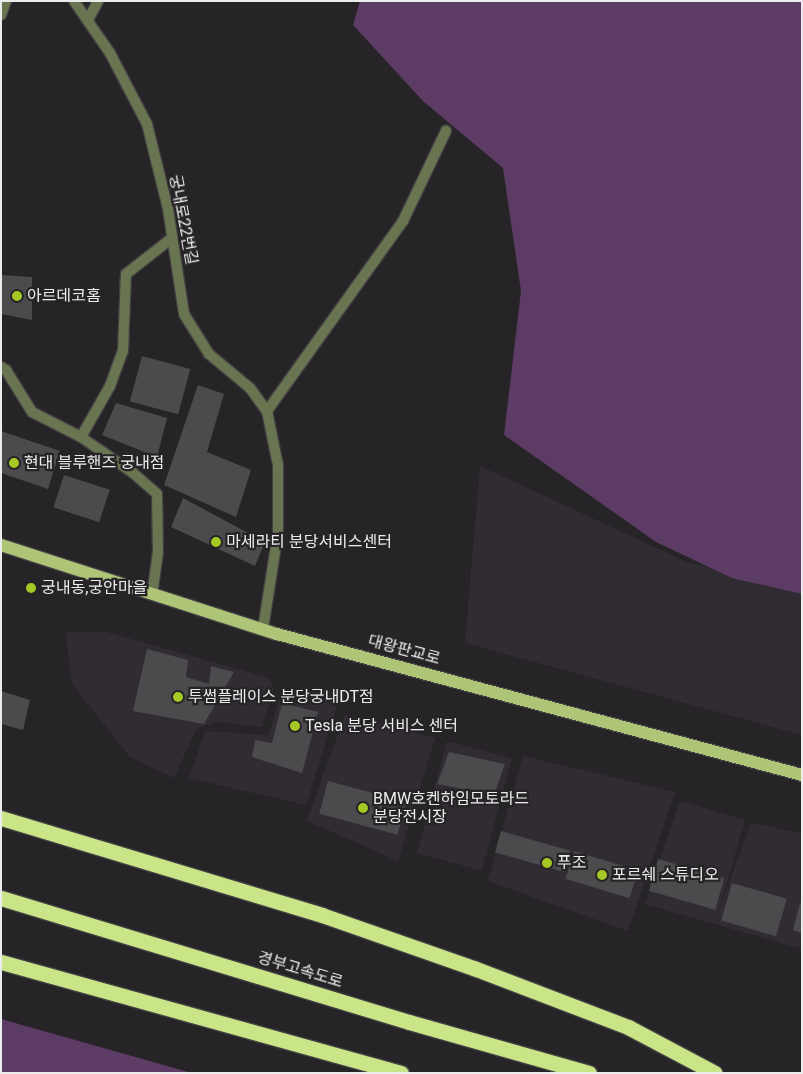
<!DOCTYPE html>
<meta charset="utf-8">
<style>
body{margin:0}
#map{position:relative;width:803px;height:1074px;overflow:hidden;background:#262426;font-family:Roboto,"Noto Sans KR",sans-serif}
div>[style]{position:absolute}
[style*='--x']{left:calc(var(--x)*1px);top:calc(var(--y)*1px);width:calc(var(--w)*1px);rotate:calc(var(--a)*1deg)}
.built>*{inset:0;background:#312c33;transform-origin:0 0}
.green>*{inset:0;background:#5c3c64}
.building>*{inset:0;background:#4b4a4c;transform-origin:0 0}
.roads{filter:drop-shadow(1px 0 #424042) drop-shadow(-1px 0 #424042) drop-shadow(0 1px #424042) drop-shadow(0 -1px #424042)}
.service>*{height:10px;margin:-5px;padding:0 5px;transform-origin:5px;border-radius:5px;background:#697450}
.minor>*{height:10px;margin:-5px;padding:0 5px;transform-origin:5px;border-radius:5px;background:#697450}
.primary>*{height:12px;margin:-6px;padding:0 6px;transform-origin:6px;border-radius:6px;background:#aec578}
.motorway>*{height:15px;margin:-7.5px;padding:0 7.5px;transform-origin:7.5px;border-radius:7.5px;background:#cae587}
.dots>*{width:14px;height:14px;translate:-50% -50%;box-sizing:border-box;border:2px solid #262426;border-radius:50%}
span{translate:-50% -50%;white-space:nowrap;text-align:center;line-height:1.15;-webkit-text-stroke:4.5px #262426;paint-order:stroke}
.street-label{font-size:16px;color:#edeced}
.poi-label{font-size:16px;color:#edeced}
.left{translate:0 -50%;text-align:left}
.frame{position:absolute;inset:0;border:2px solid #edeced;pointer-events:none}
</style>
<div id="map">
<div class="built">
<div style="clip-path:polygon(480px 466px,689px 563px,802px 582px,802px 735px,465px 643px)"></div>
<div style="clip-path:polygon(66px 632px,106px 632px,269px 678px,274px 688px,262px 727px,217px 722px,197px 728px,174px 778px,130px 757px,72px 684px)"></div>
<div style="clip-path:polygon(281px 692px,338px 703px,306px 805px,189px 778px,205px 731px,269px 735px)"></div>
<div style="clip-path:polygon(345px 714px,435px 738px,398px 861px,307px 821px)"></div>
<div style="left:447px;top:741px;width:67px;height:116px;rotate:15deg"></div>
<div style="clip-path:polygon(523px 756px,675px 792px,628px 931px,488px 881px)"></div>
<div style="clip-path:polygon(680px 801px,745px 820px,719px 910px,751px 823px,802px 833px,802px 949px,645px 904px)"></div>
</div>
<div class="green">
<div style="clip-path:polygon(360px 1px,802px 1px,802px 594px,732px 578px,656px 542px,504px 435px,521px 291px,503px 168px,423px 101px,353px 25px)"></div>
<div style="clip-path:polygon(1px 1019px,192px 1073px,1px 1073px)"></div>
</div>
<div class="building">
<div style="clip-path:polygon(1px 275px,32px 277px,32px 320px,1px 314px)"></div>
<div style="left:142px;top:356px;width:50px;height:47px;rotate:15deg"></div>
<div style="clip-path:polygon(198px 385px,224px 394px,207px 452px,251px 470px,236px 517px,164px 485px)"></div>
<div style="clip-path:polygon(116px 403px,167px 418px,157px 457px,102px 435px)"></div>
<div style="clip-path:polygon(1px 431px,60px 451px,48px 489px,1px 473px)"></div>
<div style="left:64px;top:475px;width:48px;height:34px;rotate:18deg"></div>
<div style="clip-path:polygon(183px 498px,265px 542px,255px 566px,171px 527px)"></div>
<div style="clip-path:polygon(147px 649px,188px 660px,186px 677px,209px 684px,211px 666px,234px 672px,204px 724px,133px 711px)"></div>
<div style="clip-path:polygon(1px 691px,30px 700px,23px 730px,1px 724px)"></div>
<div style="clip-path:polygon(282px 703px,318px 712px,302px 773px,252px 757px,255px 740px,272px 743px)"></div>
<div style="clip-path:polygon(449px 752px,505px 764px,494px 795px,437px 784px)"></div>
<div style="left:328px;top:781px;width:81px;height:34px;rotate:15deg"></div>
<div style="left:501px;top:831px;width:72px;height:22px;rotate:16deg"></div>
<div style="left:574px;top:851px;width:67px;height:29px;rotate:17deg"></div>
<div style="left:658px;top:859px;width:69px;height:33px;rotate:16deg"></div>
<div style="left:732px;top:883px;width:57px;height:39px;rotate:16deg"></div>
<div style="clip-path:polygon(800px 903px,802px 903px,802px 933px,793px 930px)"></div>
</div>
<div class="roads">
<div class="service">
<div style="--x:88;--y:20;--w:21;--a:-62"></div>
<div style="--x:81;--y:437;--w:59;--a:-60.4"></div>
<div style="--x:110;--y:386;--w:37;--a:-70"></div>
<div style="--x:123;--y:351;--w:77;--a:-87.8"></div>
<div style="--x:126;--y:274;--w:58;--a:-38"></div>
</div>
<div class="minor">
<div style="--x:74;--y:1;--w:63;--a:55.3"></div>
<div style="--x:110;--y:53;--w:80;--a:62.5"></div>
<div style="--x:147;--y:124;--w:88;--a:76.1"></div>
<div style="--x:168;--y:209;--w:106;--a:81.3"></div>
<div style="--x:184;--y:314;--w:47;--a:58"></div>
<div style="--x:209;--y:354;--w:53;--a:39.7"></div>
<div style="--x:250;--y:388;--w:29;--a:54"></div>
<div style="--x:267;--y:411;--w:55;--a:78.5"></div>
<div style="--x:278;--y:465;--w:68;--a:90"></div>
<div style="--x:278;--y:533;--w:97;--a:98.9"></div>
<div style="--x:1;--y:15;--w:15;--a:-70"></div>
<div style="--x:1;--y:367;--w:6;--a:31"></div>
<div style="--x:6;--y:370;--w:49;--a:58.2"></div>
<div style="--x:32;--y:412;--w:55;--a:27"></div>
<div style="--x:81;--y:437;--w:62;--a:34.5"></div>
<div style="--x:132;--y:472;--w:33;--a:41"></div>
<div style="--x:157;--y:494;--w:58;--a:89"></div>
<div style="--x:158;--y:552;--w:43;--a:97.9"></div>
<div style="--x:267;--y:411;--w:234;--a:-54.4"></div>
<div style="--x:403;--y:221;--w:100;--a:-64.5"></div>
</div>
<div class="primary">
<div style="--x:1;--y:545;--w:290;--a:17.9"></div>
<div style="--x:277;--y:634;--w:544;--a:15.03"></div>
</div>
<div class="motorway">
<div style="--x:1;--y:818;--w:335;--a:16.8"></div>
<div style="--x:322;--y:915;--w:163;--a:19.3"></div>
<div style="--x:476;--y:969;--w:163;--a:20.9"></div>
<div style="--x:628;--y:1027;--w:98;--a:27.9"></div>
<div style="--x:1;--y:898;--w:426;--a:16.9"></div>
<div style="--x:409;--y:1022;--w:187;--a:15.8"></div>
<div style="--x:1;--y:962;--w:415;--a:15.5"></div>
</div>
</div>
<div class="dots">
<div style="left:17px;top:296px;background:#a5c824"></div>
<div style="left:14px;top:463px;background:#a5c824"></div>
<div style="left:216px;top:542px;background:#a5c824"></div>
<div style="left:31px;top:588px;background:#a5c824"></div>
<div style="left:178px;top:697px;background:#a5c824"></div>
<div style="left:295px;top:726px;background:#a5c824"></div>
<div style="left:363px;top:808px;background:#a5c824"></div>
<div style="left:547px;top:863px;background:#a5c824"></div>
<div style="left:602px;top:875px;background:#a5c824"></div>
</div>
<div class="street-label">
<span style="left:183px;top:220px;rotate:79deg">궁내로22번길</span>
<span style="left:404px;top:650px;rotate:15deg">대왕판교로</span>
<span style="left:300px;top:970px;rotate:17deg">경부고속도로</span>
</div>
<div class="poi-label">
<span class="left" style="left:27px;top:296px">아르데코홈</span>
<span class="left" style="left:24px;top:463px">현대 블루핸즈 궁내점</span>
<span class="left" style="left:226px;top:542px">마세라티 분당서비스센터</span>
<span class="left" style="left:41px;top:588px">궁내동,궁안마을</span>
<span class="left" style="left:188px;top:697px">투썸플레이스 분당궁내DT점</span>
<span class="left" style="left:305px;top:726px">Tesla 분당 서비스 센터</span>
<span class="left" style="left:373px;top:808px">BMW호켄하임모토라드<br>분당전시장</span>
<span class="left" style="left:557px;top:863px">푸조</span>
<span class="left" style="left:612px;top:875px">포르쉐 스튜디오</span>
</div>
<div class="frame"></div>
</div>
